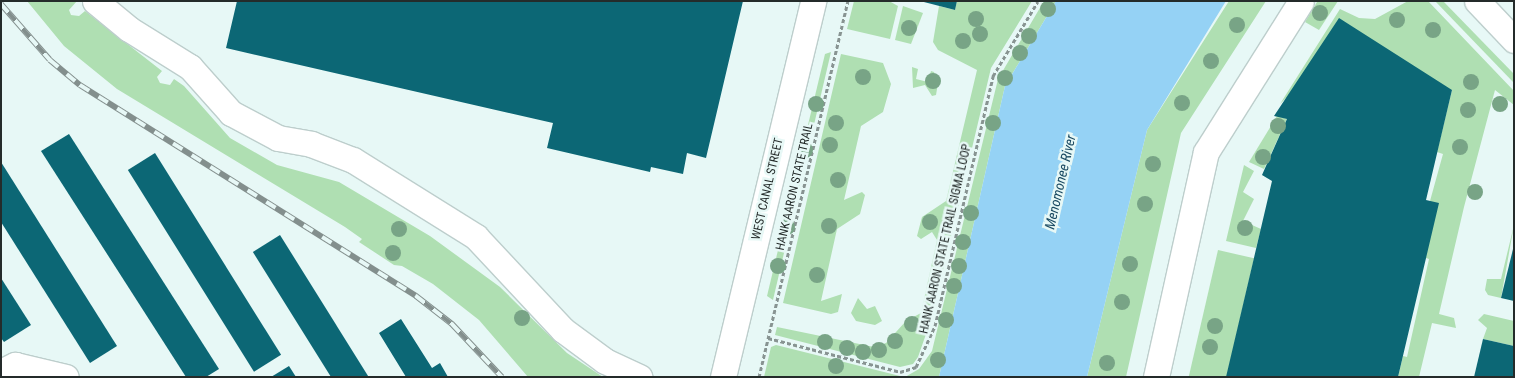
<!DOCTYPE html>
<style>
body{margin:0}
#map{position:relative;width:1515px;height:378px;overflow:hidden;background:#e7f8f6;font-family:"Roboto Condensed",sans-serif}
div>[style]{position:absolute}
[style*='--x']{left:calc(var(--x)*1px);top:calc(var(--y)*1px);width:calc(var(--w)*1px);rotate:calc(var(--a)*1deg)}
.green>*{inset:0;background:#afdfb2;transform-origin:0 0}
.water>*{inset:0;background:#95d2f5}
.building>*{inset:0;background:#0c6775;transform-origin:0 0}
.path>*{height:3px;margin-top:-1.5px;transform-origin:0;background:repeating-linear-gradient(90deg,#889492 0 4px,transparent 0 6.5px)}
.roads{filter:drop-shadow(1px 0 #bdcecc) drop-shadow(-1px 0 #bdcecc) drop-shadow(0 1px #bdcecc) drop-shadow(0 -1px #bdcecc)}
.minor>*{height:25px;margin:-12.5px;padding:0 12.5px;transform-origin:12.5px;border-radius:12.5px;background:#fff}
.rail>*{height:5.5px;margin-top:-2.75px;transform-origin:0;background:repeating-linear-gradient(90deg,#e7f8f6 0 11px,#838f8d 0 22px);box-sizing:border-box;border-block:1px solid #838f8d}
.trees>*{width:16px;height:16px;margin:-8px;border-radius:50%;background:#78a486}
span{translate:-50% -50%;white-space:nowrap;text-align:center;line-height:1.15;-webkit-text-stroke:5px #e7f8f6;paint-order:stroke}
.street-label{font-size:12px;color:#242b2a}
.water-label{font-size:14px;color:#1a4a62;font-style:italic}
.frame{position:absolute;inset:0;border:2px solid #242b2a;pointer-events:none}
</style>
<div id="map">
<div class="green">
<div style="clip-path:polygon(27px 1px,77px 1px,69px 10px,71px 15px,79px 16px,85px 11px,162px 71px,157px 77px,160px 83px,170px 85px,174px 79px,184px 86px,230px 138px,277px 165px,339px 182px,430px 236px,500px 287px,567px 353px,603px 377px,528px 377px,479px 320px,433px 284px,402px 266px,394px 265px,359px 242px,362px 239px,345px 227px,117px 89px,64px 46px)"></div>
<div style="clip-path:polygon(854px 1px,889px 1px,898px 6px,890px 39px,847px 29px)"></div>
<div style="clip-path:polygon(957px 1px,1032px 1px,991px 68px,932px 317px,918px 357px,913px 364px,900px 367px,775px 335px,777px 327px,874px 347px,886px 343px,906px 321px,921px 313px,937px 240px,932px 232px,921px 239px,917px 236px,922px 217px,946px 201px,977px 70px,938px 50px,933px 42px,939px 6px,955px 10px)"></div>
<div style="clip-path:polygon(1044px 1px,1056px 1px,1005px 86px,939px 377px,905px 377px,919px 369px,932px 351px,998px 79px)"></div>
<div style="clip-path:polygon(1229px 1px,1266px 1px,1181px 133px,1126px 377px,1087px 377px,1147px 130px)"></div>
<div style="clip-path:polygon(1338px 1px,1319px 30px,1305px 22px,1317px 2px)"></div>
<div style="clip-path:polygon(1408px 1px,1428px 1px,1514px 91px,1514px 105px,1495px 90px,1464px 207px,1439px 314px,1454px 318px,1456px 328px,1432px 323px,1419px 377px,1398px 377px,1403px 356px,1407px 357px,1429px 259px,1426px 258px,1430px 201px,1443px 154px,1437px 152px,1452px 90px,1286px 98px,1280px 104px,1340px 9px,1359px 18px,1375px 19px)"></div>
<div style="clip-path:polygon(1435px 1px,1443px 1px,1514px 74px,1514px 83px)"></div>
<div style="clip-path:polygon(903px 6px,923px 13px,911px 44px,895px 40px)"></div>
<div style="clip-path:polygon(831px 52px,773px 300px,767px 296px,825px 54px)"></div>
<div style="clip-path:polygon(841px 54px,883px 63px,891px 84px,883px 112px,861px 126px,844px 200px,862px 192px,865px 195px,860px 214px,837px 229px,821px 301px,842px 294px,838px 312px,831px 314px,783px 303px)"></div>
<div style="clip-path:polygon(912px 67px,918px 69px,916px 79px,928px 82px,931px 71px,934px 72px,938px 83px,936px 95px,932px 96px,925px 85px,913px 88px)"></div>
<div style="clip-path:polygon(1277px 116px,1287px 119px,1264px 169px,1249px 162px)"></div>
<div style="clip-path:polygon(1244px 165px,1254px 171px,1243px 192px,1254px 199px,1243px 221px,1261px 229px,1256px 248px,1226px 241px)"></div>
<div style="clip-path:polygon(1514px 225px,1501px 298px,1488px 295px,1485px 290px,1487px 279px,1501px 279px)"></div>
<div style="left:1218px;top:250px;width:37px;height:130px;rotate:13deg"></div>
<div style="clip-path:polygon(858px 298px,867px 309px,875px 306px,882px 321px,875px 325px,856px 321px,851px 313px)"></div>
<div style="clip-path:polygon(1484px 314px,1514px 321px,1514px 346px,1483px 339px,1487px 328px,1478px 320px)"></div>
<div style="clip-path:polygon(776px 345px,904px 377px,764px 377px,771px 347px)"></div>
</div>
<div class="water">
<div style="clip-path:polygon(1056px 1px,1226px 1px,1147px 130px,1087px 377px,939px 377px,1005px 86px)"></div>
</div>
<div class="building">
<div style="clip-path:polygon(237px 1px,743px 1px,706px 158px,687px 153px,683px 174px,651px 167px,650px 172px,547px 148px,553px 123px,226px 48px)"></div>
<div style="clip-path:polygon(920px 1px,957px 1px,955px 10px)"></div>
<div style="clip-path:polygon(1339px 18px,1452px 90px,1426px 200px,1439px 203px,1398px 377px,1226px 377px,1272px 181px,1262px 175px,1287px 119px,1274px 116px)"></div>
<div style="clip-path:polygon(69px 134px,219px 369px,206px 377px,186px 377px,41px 151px)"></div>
<div style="left:155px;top:153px;width:238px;height:32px;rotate:58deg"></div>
<div style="clip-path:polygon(1px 162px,117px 346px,90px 363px,1px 222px)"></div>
<div style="left:280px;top:235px;width:168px;height:32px;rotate:58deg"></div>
<div style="clip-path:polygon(1514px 245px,1514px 301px,1501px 298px)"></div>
<div style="clip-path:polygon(1px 278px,31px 325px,4px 342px,1px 338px)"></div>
<div style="clip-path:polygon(401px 319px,432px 368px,440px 363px,448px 377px,406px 377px,379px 333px)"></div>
<div style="clip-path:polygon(1483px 339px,1514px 346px,1514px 377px,1474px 377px)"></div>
<div style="clip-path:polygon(289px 366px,296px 377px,271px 377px)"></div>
</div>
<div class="path">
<div style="--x:768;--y:338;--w:136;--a:14.4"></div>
<div style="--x:900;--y:372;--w:17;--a:-17"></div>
<div style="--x:916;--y:367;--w:45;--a:-65.1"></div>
<div style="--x:935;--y:326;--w:257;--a:-76.9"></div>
<div style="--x:993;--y:76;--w:87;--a:-59"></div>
<div style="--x:759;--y:377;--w:386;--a:-76.7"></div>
</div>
<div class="roads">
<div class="minor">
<div style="--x:95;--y:1;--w:44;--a:39.5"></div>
<div style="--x:129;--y:29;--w:72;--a:31.9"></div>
<div style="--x:190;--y:67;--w:62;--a:48.3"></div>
<div style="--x:231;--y:113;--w:53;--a:28"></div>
<div style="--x:278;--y:138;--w:34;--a:10"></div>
<div style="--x:311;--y:144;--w:45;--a:20.9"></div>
<div style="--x:353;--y:160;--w:145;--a:32"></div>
<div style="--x:476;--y:237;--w:127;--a:46.9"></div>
<div style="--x:563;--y:330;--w:52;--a:36.4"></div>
<div style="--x:605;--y:361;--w:38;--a:25"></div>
<div style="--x:1477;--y:1;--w:54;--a:46.5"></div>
<div style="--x:1;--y:372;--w:16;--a:-27"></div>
<div style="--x:15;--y:365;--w:52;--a:13.2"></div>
<div style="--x:723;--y:377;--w:387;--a:-76.5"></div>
<div style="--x:1156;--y:377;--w:230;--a:-77.5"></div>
<div style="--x:1206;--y:152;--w:178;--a:-57.8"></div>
</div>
</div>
<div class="rail">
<div style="--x:1;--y:4;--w:74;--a:48.8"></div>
<div style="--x:50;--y:60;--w:39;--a:40"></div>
<div style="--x:80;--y:85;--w:397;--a:32.1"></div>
<div style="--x:416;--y:296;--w:46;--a:37.9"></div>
<div style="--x:452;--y:324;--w:73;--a:46.7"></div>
</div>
<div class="trees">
<div style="left:1048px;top:9px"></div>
<div style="left:1320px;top:13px"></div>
<div style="left:976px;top:19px"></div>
<div style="left:1397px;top:20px"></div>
<div style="left:1237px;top:25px"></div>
<div style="left:909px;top:28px"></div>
<div style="left:1433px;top:30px"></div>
<div style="left:980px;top:34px"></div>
<div style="left:1029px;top:36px"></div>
<div style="left:963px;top:41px"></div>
<div style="left:1020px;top:53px"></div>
<div style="left:1211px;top:61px"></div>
<div style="left:863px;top:77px"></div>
<div style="left:1005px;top:78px"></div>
<div style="left:933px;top:81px"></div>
<div style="left:1471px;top:82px"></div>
<div style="left:1182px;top:103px"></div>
<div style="left:816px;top:104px"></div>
<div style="left:1500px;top:104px"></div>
<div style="left:1468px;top:110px"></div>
<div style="left:836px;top:123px"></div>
<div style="left:993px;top:123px"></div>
<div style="left:1278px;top:126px"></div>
<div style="left:830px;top:145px"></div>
<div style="left:1460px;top:147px"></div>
<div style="left:805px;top:150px"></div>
<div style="left:1263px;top:157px"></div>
<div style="left:1153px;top:164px"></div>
<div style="left:838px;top:180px"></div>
<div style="left:1475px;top:192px"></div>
<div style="left:1145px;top:204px"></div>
<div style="left:971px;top:213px"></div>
<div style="left:930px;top:222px"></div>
<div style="left:829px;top:226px"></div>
<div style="left:787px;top:227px"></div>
<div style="left:1245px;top:228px"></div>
<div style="left:399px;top:229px"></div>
<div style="left:963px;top:242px"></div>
<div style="left:393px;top:253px"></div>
<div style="left:1130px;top:264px"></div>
<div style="left:778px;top:266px"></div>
<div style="left:959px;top:266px"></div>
<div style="left:817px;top:275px"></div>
<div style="left:954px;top:286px"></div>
<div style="left:1122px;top:302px"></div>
<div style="left:522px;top:318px"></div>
<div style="left:946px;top:320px"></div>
<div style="left:912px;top:324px"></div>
<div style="left:1215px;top:326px"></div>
<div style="left:895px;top:341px"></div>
<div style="left:825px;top:342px"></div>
<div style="left:1210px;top:347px"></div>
<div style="left:847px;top:348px"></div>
<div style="left:879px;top:350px"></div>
<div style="left:863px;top:352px"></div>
<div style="left:938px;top:360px"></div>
<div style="left:1107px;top:363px"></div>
<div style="left:836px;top:366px"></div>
</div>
<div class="street-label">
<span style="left:795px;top:187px;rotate:-77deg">HANK AARON STATE TRAIL</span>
<span style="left:768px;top:189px;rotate:-77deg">WEST CANAL STREET</span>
<span style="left:946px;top:239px;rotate:-77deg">HANK AARON STATE TRAIL SIGMA LOOP</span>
</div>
<div class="water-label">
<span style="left:1060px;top:182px;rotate:-77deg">Menomonee River</span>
</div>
<div class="frame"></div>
</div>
